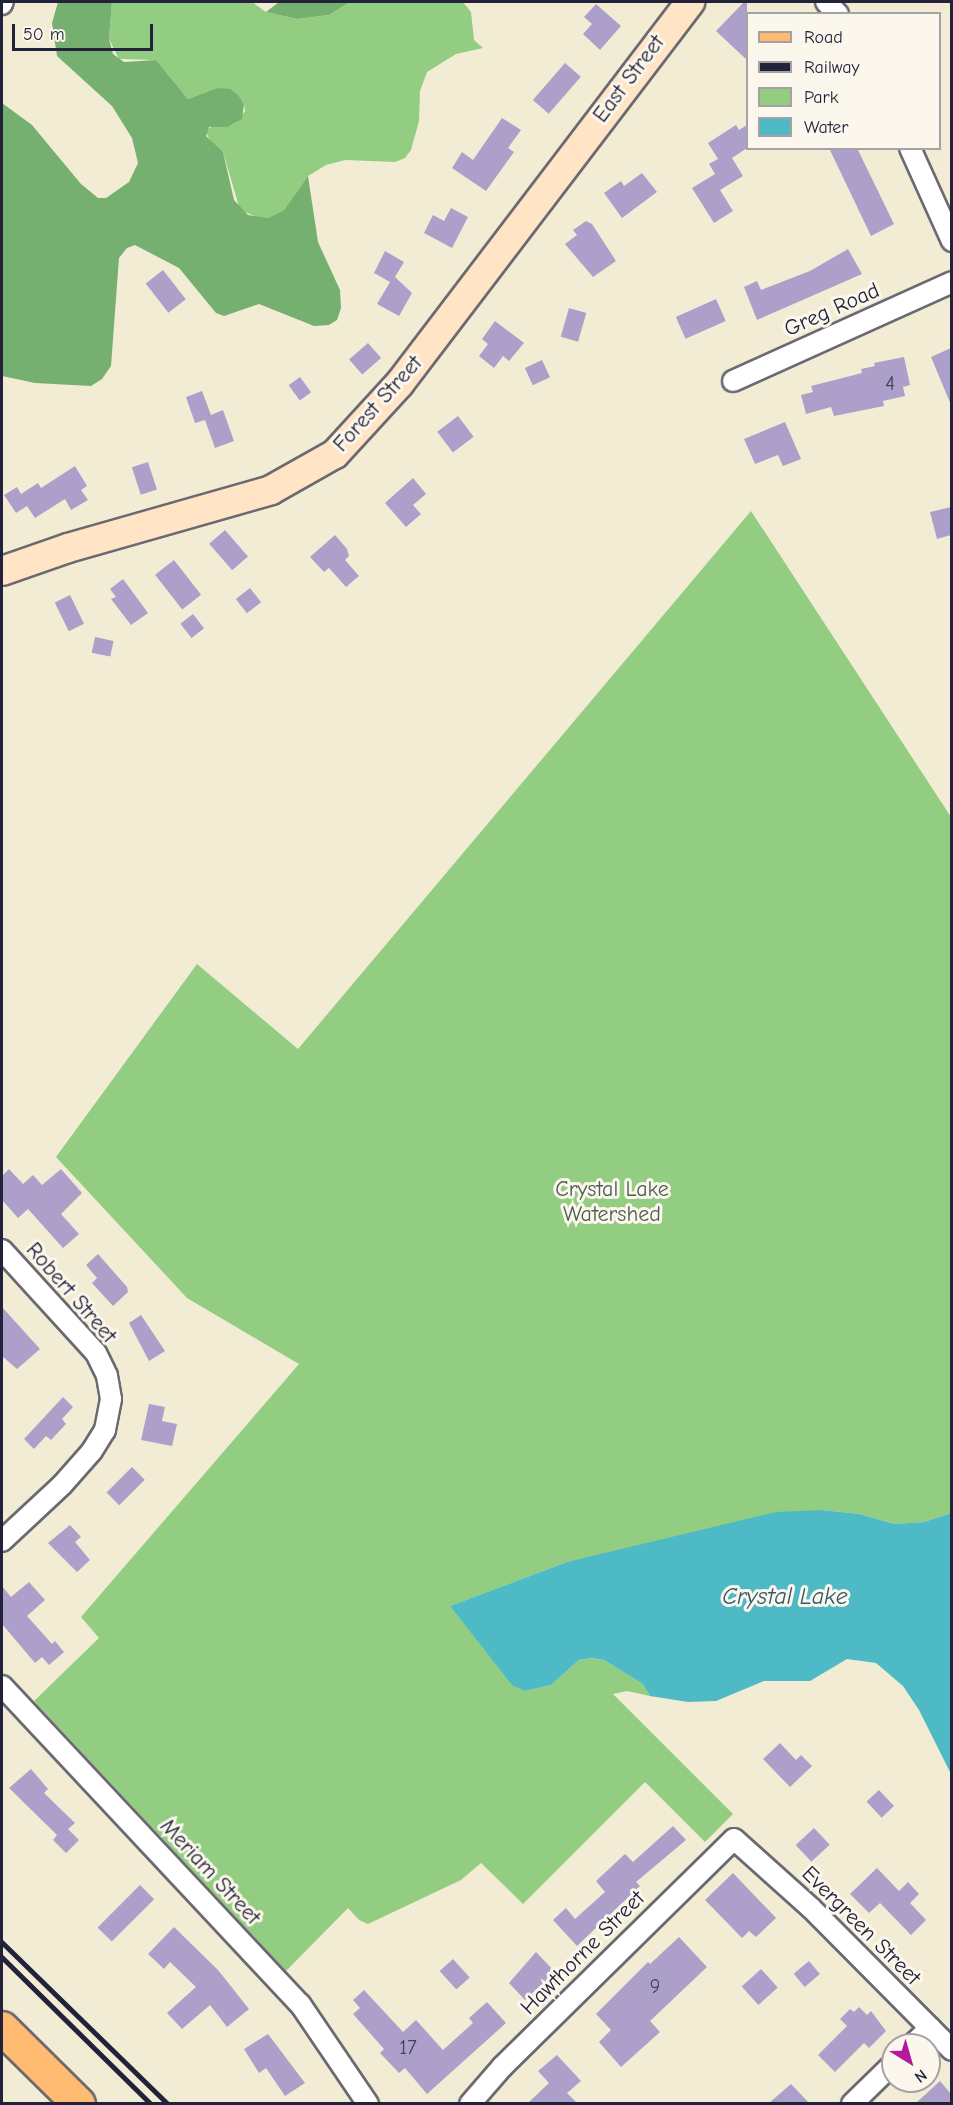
<!DOCTYPE html>
<style>
body{margin:0}
#map{position:relative;width:953px;height:2105px;overflow:hidden;background:#f3ecd5;font-family:"Comic Neue",sans-serif}
div>[style]{position:absolute}
[style*='--x']{left:calc(var(--x)*1px);top:calc(var(--y)*1px);width:calc(var(--w)*1px);rotate:calc(var(--a)*1deg)}
.green>*{inset:0;background:#92cd82}
.forest>*{inset:0;background:#75b070}
.water>*{inset:0;background:#4dbac6}
.building>*{inset:0;background:#aca0cb;transform-origin:0 0}
.roads{filter:drop-shadow(2px 0 #6b6971) drop-shadow(-2px 0 #6b6971) drop-shadow(0 2px #6b6971) drop-shadow(0 -2px #6b6971)}
.minor>*{height:20px;margin:-10px;padding:0 10px;transform-origin:10px;border-radius:10px;background:#fff}
.secondary>*{height:28px;margin:-14px;padding:0 14px;transform-origin:14px;border-radius:14px;background:#ffe4c6}
.primary>*{height:32px;margin:-16px;padding:0 16px;transform-origin:16px;border-radius:16px;background:#ffbb71}
.rail>*{height:4.5px;margin:-2.25px;padding:0 2.25px;transform-origin:2.25px;border-radius:2.25px;background:#22223b}
span{translate:-50% -50%;white-space:nowrap;text-align:center;line-height:1.15;-webkit-text-stroke:6px #fbf7ec;paint-order:stroke}
.number-label{font-size:20px;color:#44425f}
.number-label span{-webkit-text-stroke-width:0}
.street-label{font-size:22px;color:#22223b}
.park-label{font-size:22px;color:#495e54}
.water-label{font-size:24px;color:#31576c;font-style:italic}
.frame{position:absolute;inset:0;border:3px solid #22223b;pointer-events:none}
.legend{position:absolute;left:746px;top:12px;width:195px;height:138px;box-sizing:border-box;background:#fbf7ec;border:2px solid #a4a2a5;margin:0;padding:8px 10px;list-style:none;font-size:18px;color:#22223b}
.legend li{display:flex;align-items:center;gap:12px;height:30px}
.legend b{width:30px;border:2px solid #a4a2a5}
.north{position:absolute;left:881px;top:2033px;width:60px;height:60px;box-sizing:border-box;background:#fbf7ec;border:2px solid #a4a2a5;border-radius:50%;rotate:143deg;font-size:16px;font-weight:700;line-height:24px;text-align:center;color:#22223b}
.north::after{content:'';display:block;margin:auto;width:21px;height:27px;background:#b5179e;clip-path:polygon(50% 0,100% 100%,50% 72%,0 100%)}
.scale{position:absolute;left:12px;top:24px;width:141px;height:27px;box-sizing:border-box;border:3px solid #22223b;border-top:0;padding-left:8px;font-size:18px;line-height:21px;white-space:nowrap;color:#22223b;-webkit-text-stroke:4px #fbf7ec;paint-order:stroke}
</style>
<div id="map">
<div class="green">
<div style="clip-path:polygon(112px 2px,252px 2px,266px 12px,297px 19px,329px 15px,350px 2px,463px 2px,471px 12px,474px 40px,483px 48px,456px 54px,427px 72px,420px 91px,419px 121px,411px 150px,405px 158px,395px 162px,345px 160px,326px 165px,308px 176px,284px 210px,268px 218px,257px 217px,240px 210px,223px 152px,214px 147px,205px 131px,213px 126px,228px 127px,237px 122px,245px 111px,244px 104px,239px 96px,217px 88px,188px 99px,156px 60px,119px 59px,109px 39px)"></div>
<div style="clip-path:polygon(751px 511px,951px 817px,951px 1513px,924px 1522px,894px 1524px,860px 1514px,822px 1510px,567px 1562px,450px 1606px,512px 1684px,525px 1691px,551px 1685px,579px 1660px,592px 1658px,604px 1660px,643px 1684px,650px 1696px,627px 1691px,613px 1694px,733px 1814px,705px 1842px,645px 1782px,523px 1904px,481px 1863px,461px 1880px,368px 1924px,359px 1920px,348px 1908px,286px 1971px,34px 1701px,99px 1638px,81px 1617px,299px 1364px,187px 1298px,56px 1157px,197px 964px,298px 1049px)"></div>
</div>
<div class="forest">
<div style="clip-path:polygon(58px 2px,112px 2px,109px 39px,113px 54px,124px 62px,156px 60px,188px 99px,217px 88px,230px 89px,239px 96px,244px 104px,242px 119px,228px 127px,209px 127px,206px 136px,223px 152px,234px 200px,248px 215px,268px 218px,284px 210px,308px 176px,318px 242px,340px 290px,341px 308px,337px 320px,329px 325px,314px 326px,259px 304px,224px 316px,216px 313px,179px 268px,135px 245px,127px 248px,119px 258px,111px 366px,102px 379px,91px 386px,35px 383px,2px 376px,2px 103px,32px 125px,81px 184px,98px 198px,106px 198px,129px 182px,138px 163px,132px 138px,112px 106px,57px 56px,52px 23px)"></div>
<div style="clip-path:polygon(279px 2px,350px 2px,329px 15px,297px 19px,266px 12px)"></div>
</div>
<div class="water">
<div style="clip-path:polygon(822px 1510px,860px 1514px,894px 1524px,924px 1522px,951px 1513px,951px 1774px,919px 1710px,903px 1686px,876px 1663px,847px 1659px,810px 1681px,764px 1681px,716px 1701px,688px 1702px,650px 1696px,643px 1684px,604px 1660px,592px 1658px,579px 1660px,551px 1685px,525px 1691px,512px 1685px,450px 1606px,567px 1562px,776px 1512px)"></div>
</div>
<div class="building">
<div style="clip-path:polygon(744px 2px,747px 2px,747px 60px,716px 31px)"></div>
<div style="clip-path:polygon(596px 4px,621px 26px,600px 50px,583px 34px,592px 24px,584px 17px)"></div>
<div style="left:565px;top:63px;width:21px;height:49px;rotate:41deg"></div>
<div style="clip-path:polygon(502px 118px,521px 130px,508px 148px,514px 152px,486px 191px,452px 168px,462px 152px,473px 160px)"></div>
<div style="clip-path:polygon(736px 125px,739px 130px,747px 125px,747px 148px,732px 158px,743px 176px,720px 190px,733px 211px,714px 223px,692px 188px,715px 174px,709px 164px,718px 159px,708px 143px)"></div>
<div style="clip-path:polygon(829px 148px,857px 148px,894px 224px,871px 236px)"></div>
<div style="clip-path:polygon(642px 173px,657px 192px,622px 218px,604px 193px,621px 181px,624px 186px)"></div>
<div style="clip-path:polygon(451px 208px,468px 217px,452px 248px,424px 233px,433px 215px,444px 221px)"></div>
<div style="clip-path:polygon(586px 221px,592px 224px,616px 261px,593px 277px,565px 244px,577px 235px,573px 230px)"></div>
<div style="clip-path:polygon(848px 249px,862px 274px,757px 320px,744px 287px,757px 281px,761px 290px,810px 271px)"></div>
<div style="clip-path:polygon(385px 251px,404px 262px,395px 277px,412px 293px,399px 316px,377px 304px,390px 282px,374px 273px)"></div>
<div style="left:163px;top:270px;width:37px;height:22px;rotate:52deg"></div>
<div style="left:716px;top:299px;width:24px;height:44px;rotate:66deg"></div>
<div style="left:569px;top:308px;width:18px;height:30px;rotate:16deg"></div>
<div style="clip-path:polygon(495px 321px,524px 343px,509px 361px,503px 356px,494px 368px,479px 356px,488px 344px,482px 339px)"></div>
<div style="left:368px;top:343px;width:20px;height:25px;rotate:49deg"></div>
<div style="clip-path:polygon(951px 348px,951px 405px,931px 357px)"></div>
<div style="clip-path:polygon(904px 357px,910px 385px,903px 387px,905px 396px,883px 401px,884px 406px,834px 416px,831px 407px,806px 414px,801px 395px,813px 392px,811px 386px,862px 373px,861px 369px,875px 366px,874px 363px)"></div>
<div style="left:542px;top:360px;width:19px;height:19px;rotate:65deg"></div>
<div style="left:300px;top:377px;width:19px;height:14px;rotate:54deg"></div>
<div style="clip-path:polygon(202px 391px,211px 415px,223px 410px,234px 441px,215px 448px,205px 420px,195px 423px,186px 397px)"></div>
<div style="left:458px;top:416px;width:26px;height:26px;rotate:53deg"></div>
<div style="clip-path:polygon(785px 422px,801px 459px,783px 466px,778px 455px,755px 464px,744px 439px)"></div>
<div style="left:148px;top:462px;width:29px;height:17px;rotate:72deg"></div>
<div style="clip-path:polygon(75px 466px,87px 486px,81px 490px,88px 500px,71px 510px,65px 499px,35px 518px,27px 506px,16px 513px,4px 495px,17px 487px,21px 494px,38px 483px,41px 488px)"></div>
<div style="clip-path:polygon(413px 478px,426px 494px,413px 505px,421px 514px,406px 527px,385px 503px)"></div>
<div style="clip-path:polygon(951px 507px,951px 535px,937px 539px,930px 512px)"></div>
<div style="left:225px;top:530px;width:35px;height:21px;rotate:49deg"></div>
<div style="clip-path:polygon(335px 535px,347px 549px,349px 556px,345px 560px,359px 576px,346px 587px,329px 568px,324px 572px,310px 557px)"></div>
<div style="left:174px;top:560px;width:44px;height:24px;rotate:52deg"></div>
<div style="clip-path:polygon(123px 579px,148px 613px,131px 625px,111px 599px,116px 597px,110px 589px)"></div>
<div style="left:250px;top:588px;width:18px;height:18px;rotate:52deg"></div>
<div style="left:70px;top:595px;width:32px;height:17px;rotate:64deg"></div>
<div style="left:193px;top:614px;width:18px;height:16px;rotate:52deg"></div>
<div style="left:95px;top:637px;width:19px;height:16px;rotate:12deg"></div>
<div style="clip-path:polygon(9px 1169px,23px 1184px,33px 1175px,42px 1185px,61px 1169px,82px 1193px,61px 1214px,79px 1234px,63px 1248px,28px 1209px,18px 1218px,2px 1200px,2px 1176px)"></div>
<div style="clip-path:polygon(98px 1254px,127px 1287px,128px 1292px,113px 1306px,92px 1283px,97px 1278px,86px 1265px)"></div>
<div style="clip-path:polygon(2px 1307px,40px 1349px,17px 1369px,2px 1356px)"></div>
<div style="clip-path:polygon(141px 1315px,165px 1351px,149px 1361px,129px 1323px)"></div>
<div style="clip-path:polygon(63px 1397px,73px 1407px,62px 1419px,66px 1424px,51px 1440px,46px 1436px,34px 1449px,24px 1439px)"></div>
<div style="clip-path:polygon(149px 1404px,165px 1407px,162px 1421px,177px 1424px,172px 1446px,141px 1440px)"></div>
<div style="left:132px;top:1467px;width:18px;height:36px;rotate:45deg"></div>
<div style="clip-path:polygon(70px 1525px,81px 1537px,75px 1542px,90px 1560px,77px 1572px,48px 1543px)"></div>
<div style="clip-path:polygon(29px 1582px,45px 1600px,27px 1616px,52px 1644px,55px 1641px,64px 1652px,49px 1665px,42px 1657px,35px 1663px,2px 1624px,2px 1586px,11px 1597px)"></div>
<div style="clip-path:polygon(780px 1743px,796px 1760px,801px 1755px,812px 1766px,790px 1787px,763px 1759px)"></div>
<div style="clip-path:polygon(31px 1769px,48px 1789px,44px 1793px,75px 1823px,68px 1829px,79px 1840px,66px 1853px,53px 1840px,57px 1835px,9px 1788px)"></div>
<div style="left:879px;top:1790px;width:22px;height:17px;rotate:47deg"></div>
<div style="clip-path:polygon(673px 1826px,686px 1840px,636px 1882px,640px 1886px,577px 1946px,553px 1920px,566px 1908px,575px 1919px,605px 1892px,596px 1881px,625px 1854px,633px 1862px)"></div>
<div style="left:814px;top:1828px;width:23px;height:25px;rotate:47deg"></div>
<div style="clip-path:polygon(877px 1868px,899px 1891px,908px 1882px,919px 1894px,910px 1903px,926px 1920px,911px 1935px,880px 1903px,869px 1913px,850px 1894px)"></div>
<div style="clip-path:polygon(733px 1873px,776px 1918px,756px 1937px,749px 1931px,742px 1938px,705px 1900px)"></div>
<div style="left:140px;top:1885px;width:20px;height:60px;rotate:45deg"></div>
<div style="clip-path:polygon(174px 1927px,218px 1970px,249px 2009px,227px 2027px,210px 2005px,182px 2029px,167px 2013px,196px 1987px,170px 1962px,164px 1969px,148px 1954px)"></div>
<div style="clip-path:polygon(679px 1937px,707px 1967px,650px 2021px,660px 2032px,621px 2067px,599px 2042px,611px 2030px,596px 2014px,648px 1962px,650px 1964px)"></div>
<div style="clip-path:polygon(536px 1952px,555px 1972px,525px 2000px,509px 1983px)"></div>
<div style="left:453px;top:1959px;width:25px;height:18px;rotate:48deg"></div>
<div style="left:809px;top:1961px;width:17px;height:20px;rotate:50deg"></div>
<div style="left:761px;top:1969px;width:25px;height:26px;rotate:48deg"></div>
<div style="clip-path:polygon(364px 1990px,403px 2032px,416px 2020px,443px 2050px,473px 2023px,469px 2018px,487px 2002px,506px 2023px,427px 2094px,405px 2068px,399px 2073px,380px 2053px,384px 2049px,353px 2014px,360px 2008px,353px 2000px)"></div>
<div style="clip-path:polygon(859px 2007px,867px 2015px,871px 2011px,886px 2031px,869px 2048px,864px 2043px,835px 2072px,818px 2055px,847px 2026px,840px 2019px,850px 2009px,854px 2012px)"></div>
<div style="clip-path:polygon(268px 2034px,305px 2083px,285px 2096px,266px 2068px,259px 2073px,244px 2049px)"></div>
<div style="clip-path:polygon(557px 2055px,581px 2081px,567px 2093px,577px 2103px,528px 2103px,549px 2083px,538px 2071px)"></div>
<div style="clip-path:polygon(940px 2081px,951px 2094px,951px 2103px,916px 2103px)"></div>
<div style="clip-path:polygon(791px 2084px,809px 2103px,769px 2103px)"></div>
</div>
<div class="roads">
<div class="minor">
<div style="--x:826;--y:2;--w:17;--a:45"></div>
<div style="--x:2;--y:4;--w:2;--a:-63"></div>
<div style="--x:910;--y:148;--w:102;--a:65.7"></div>
<div style="--x:733;--y:381;--w:240;--a:-24.3"></div>
<div style="--x:2;--y:1250;--w:139;--a:47.6"></div>
<div style="--x:96;--y:1353;--w:25;--a:64"></div>
<div style="--x:107;--y:1376;--w:23;--a:80"></div>
<div style="--x:111;--y:1399;--w:32;--a:101"></div>
<div style="--x:105;--y:1430;--w:25;--a:122"></div>
<div style="--x:92;--y:1451;--w:45;--a:131.4"></div>
<div style="--x:62;--y:1485;--w:82;--a:137"></div>
<div style="--x:2;--y:1686;--w:436;--a:46.9"></div>
<div style="--x:300;--y:2004;--w:121;--a:55.8"></div>
<div style="--x:912;--y:2045;--w:25;--a:-43"></div>
<div style="--x:470;--y:2104;--w:49;--a:-49.1"></div>
<div style="--x:502;--y:2067;--w:325;--a:-44.5"></div>
<div style="--x:734;--y:1839;--w:103;--a:41.9"></div>
<div style="--x:811;--y:1908;--w:200;--a:45.2"></div>
<div style="--x:852;--y:2104;--w:57;--a:-44.3"></div>
</div>
<div class="secondary">
<div style="--x:2;--y:571;--w:70;--a:-19.2"></div>
<div style="--x:68;--y:548;--w:211;--a:-15.9"></div>
<div style="--x:271;--y:490;--w:73;--a:-29.4"></div>
<div style="--x:335;--y:454;--w:96;--a:-47.5"></div>
<div style="--x:400;--y:383;--w:479;--a:-52.7"></div>
</div>
<div class="primary">
<div style="--x:2;--y:2028;--w:108;--a:44.6"></div>
</div>
</div>
<div class="rail">
<div style="--x:2;--y:1942;--w:232;--a:44.3"></div>
<div style="--x:2;--y:1957;--w:209;--a:44.6"></div>
</div>
<div class="number-label">
<span style="left:890px;top:383px">4</span>
<span style="left:655px;top:1986px">9</span>
<span style="left:408px;top:2047px">17</span>
</div>
<div class="street-label">
<span style="left:629px;top:79px;rotate:-53deg">East Street</span>
<span style="left:832px;top:310px;rotate:-24deg">Greg Road</span>
<span style="left:378px;top:404px;rotate:-48deg">Forest Street</span>
<span style="left:71px;top:1293px;rotate:49deg">Robert Street</span>
<span style="left:210px;top:1872px;rotate:47deg">Meriam Street</span>
<span style="left:861px;top:1926px;rotate:45deg">Evergreen Street</span>
<span style="left:583px;top:1953px;rotate:-45deg">Hawthorne Street</span>
</div>
<div class="park-label">
<span style="left:612px;top:1202px">Crystal Lake<br>Watershed</span>
</div>
<div class="water-label">
<span style="left:785px;top:1597px">Crystal Lake</span>
</div>
<div class="frame"></div>
<ul class="legend">
<li><b style="height:8px;background:#ffbb71"></b>Road</li>
<li><b style="height:8px;background:#22223b"></b>Railway</li>
<li><b style="height:16px;background:#92cd82"></b>Park</li>
<li><b style="height:16px;background:#4dbac6"></b>Water</li>
</ul>
<div class="north">N</div>
<div class="scale">50 m</div>
</div>
